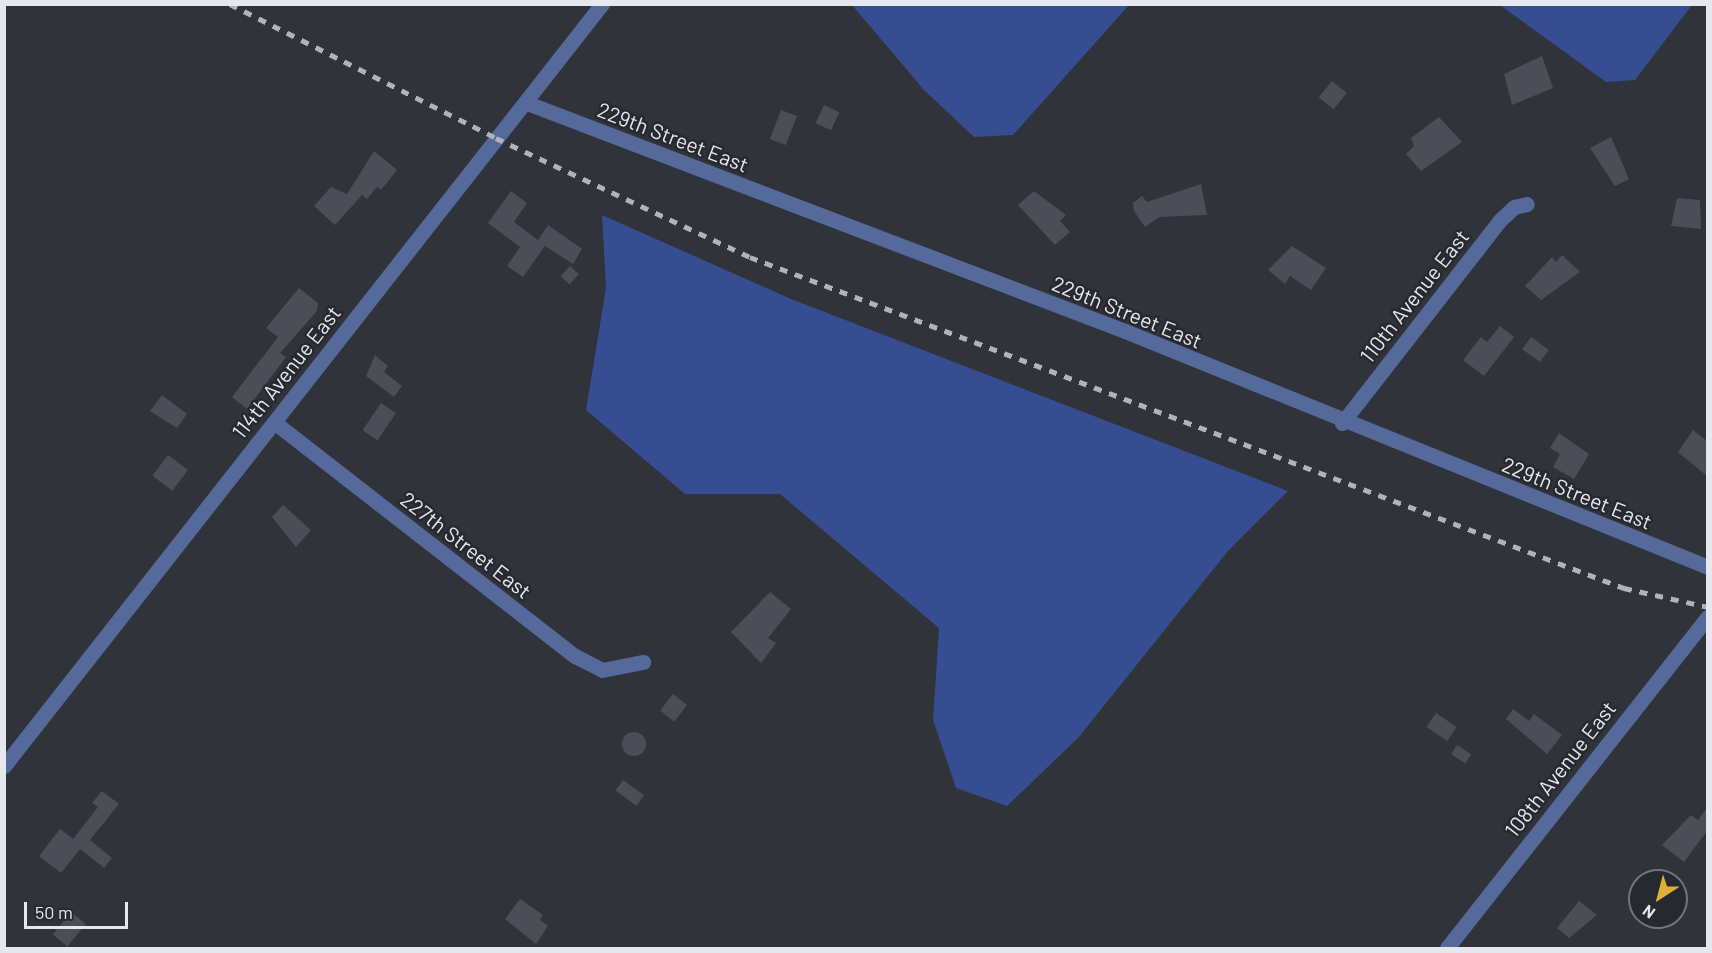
<!DOCTYPE html>
<style>
body{margin:0}
#map{position:relative;width:1712px;height:953px;overflow:hidden;background:#30333a;font-family:Barlow,sans-serif}
div>[style]{position:absolute}
[style*='--x']{left:calc(var(--x)*1px);top:calc(var(--y)*1px);width:calc(var(--w)*1px);rotate:calc(var(--a)*1deg)}
.green>*{inset:0;background:#364d91}
.building>*{inset:0;background:#4b4e56;transform-origin:0 0}
.round{border-radius:50%}
.minor>*{height:15px;margin:-7.5px;padding:0 7.5px;transform-origin:7.5px;border-radius:7.5px;background:#55699a}
.rail>*{height:4.5px;margin-top:-2.25px;transform-origin:0;background:repeating-linear-gradient(90deg,#b1b3b9 0 8px,transparent 0 16px)}
span{translate:-50% -50%;white-space:nowrap;text-align:center;line-height:1.15;-webkit-text-stroke:5px #262930;paint-order:stroke}
.street-label{font-size:21px;color:#e6e8ed}
.frame{position:absolute;inset:0;border:6px solid #e6e8ed;pointer-events:none}
.north{position:absolute;left:1628px;top:869px;width:60px;height:60px;box-sizing:border-box;background:#262930;border:2px solid #73757c;border-radius:50%;rotate:216deg;font-size:16px;font-weight:700;line-height:24px;text-align:center;color:#e6e8ed}
.north::after{content:'';display:block;margin:auto;width:21px;height:27px;background:#dfb033;clip-path:polygon(50% 0,100% 100%,50% 72%,0 100%)}
.scale{position:absolute;left:24px;top:902px;width:104px;height:27px;box-sizing:border-box;border:3px solid #e6e8ed;border-top:0;padding-left:8px;font-size:18px;line-height:21px;white-space:nowrap;color:#e6e8ed;-webkit-text-stroke:4px #262930;paint-order:stroke}
</style>
<div id="map">
<div class="green">
<div style="clip-path:polygon(852px 5px,1129px 5px,1013px 135px,974px 137px,924px 90px)"></div>
<div style="clip-path:polygon(1500px 5px,1692px 5px,1635px 80px,1606px 82px)"></div>
<div style="clip-path:polygon(602px 215px,791px 299px,1288px 491px,1228px 551px,1078px 738px,1007px 806px,956px 788px,933px 720px,939px 628px,780px 494px,685px 494px,586px 410px,606px 288px)"></div>
</div>
<div class="building">
<div style="clip-path:polygon(1542px 56px,1553px 88px,1512px 105px,1504px 74px)"></div>
<div style="left:1332px;top:81px;width:19px;height:21px;rotate:39deg"></div>
<div style="left:824px;top:105px;width:17px;height:20px;rotate:25deg"></div>
<div style="left:781px;top:110px;width:17px;height:31px;rotate:21deg"></div>
<div style="clip-path:polygon(1439px 117px,1462px 142px,1421px 171px,1406px 154px,1414px 146px,1411px 138px)"></div>
<div style="clip-path:polygon(1611px 137px,1629px 179px,1615px 186px,1590px 148px)"></div>
<div style="clip-path:polygon(374px 151px,397px 170px,381px 190px,377px 187px,367px 199px,362px 195px,335px 225px,314px 206px,331px 187px,347px 194px)"></div>
<div style="clip-path:polygon(1201px 184px,1207px 215px,1159px 217px,1145px 227px,1134px 211px,1133px 203px,1142px 196px,1147px 202px)"></div>
<div style="clip-path:polygon(511px 191px,527px 203px,514px 222px,538px 240px,548px 225px,582px 249px,573px 264px,545px 246px,523px 277px,507px 266px,520px 247px,488px 223px)"></div>
<div style="clip-path:polygon(1034px 191px,1066px 215px,1060px 221px,1070px 232px,1055px 245px,1018px 205px)"></div>
<div style="clip-path:polygon(1677px 198px,1700px 200px,1701px 229px,1671px 226px)"></div>
<div style="clip-path:polygon(1292px 246px,1326px 268px,1311px 290px,1290px 276px,1285px 284px,1268px 270px)"></div>
<div style="clip-path:polygon(1562px 255px,1580px 272px,1541px 300px,1525px 286px,1552px 257px,1556px 262px)"></div>
<div style="left:570px;top:266px;width:12px;height:14px;rotate:42deg"></div>
<div style="clip-path:polygon(299px 288px,318px 303px,317px 311px,280px 353px,286px 357px,247px 409px,232px 397px,278px 337px,266px 328px)"></div>
<div style="clip-path:polygon(1500px 326px,1514px 337px,1484px 376px,1463px 360px,1481px 337px,1487px 342px)"></div>
<div style="left:1531px;top:337px;width:22px;height:15px;rotate:36deg"></div>
<div style="clip-path:polygon(375px 355px,388px 366px,384px 372px,402px 386px,394px 397px,366px 376px)"></div>
<div style="clip-path:polygon(162px 395px,187px 414px,177px 428px,150px 411px)"></div>
<div style="left:381px;top:403px;width:18px;height:33px;rotate:34deg"></div>
<div style="clip-path:polygon(1693px 430px,1707px 441px,1707px 476px,1678px 452px)"></div>
<div style="clip-path:polygon(1559px 433px,1589px 454px,1574px 479px,1553px 467px,1560px 454px,1550px 448px)"></div>
<div style="left:168px;top:455px;width:25px;height:26px;rotate:37deg"></div>
<div style="clip-path:polygon(283px 505px,311px 530px,296px 547px,272px 517px)"></div>
<div style="clip-path:polygon(770px 592px,791px 609px,768px 638px,776px 643px,761px 663px,731px 632px)"></div>
<div style="left:673px;top:694px;width:18px;height:21px;rotate:38deg"></div>
<div style="clip-path:polygon(1513px 709px,1529px 721px,1534px 714px,1562px 735px,1547px 754px,1506px 719px)"></div>
<div style="left:1436px;top:713px;width:25px;height:17px;rotate:34deg"></div>
<div class="round" style="left:622px;top:732px;width:24px;height:24px"></div>
<div style="left:1457px;top:745px;width:17px;height:11px;rotate:33deg"></div>
<div style="left:623px;top:780px;width:26px;height:13px;rotate:36deg"></div>
<div style="clip-path:polygon(102px 791px,119px 804px,90px 840px,112px 858px,104px 868px,80px 849px,61px 873px,39px 856px,60px 829px,73px 839px,98px 807px,92px 803px)"></div>
<div style="clip-path:polygon(1707px 808px,1707px 831px,1684px 862px,1662px 845px,1691px 815px,1698px 820px)"></div>
<div style="clip-path:polygon(520px 899px,543px 915px,540px 920px,548px 926px,536px 944px,505px 919px)"></div>
<div style="clip-path:polygon(1579px 901px,1597px 915px,1569px 938px,1557px 928px)"></div>
<div style="left:71px;top:912px;width:19px;height:29px;rotate:39deg"></div>
</div>
<div class="minor">
<div style="--x:527;--y:103;--w:640;--a:20.87"></div>
<div style="--x:1125;--y:331;--w:629;--a:22.04"></div>
<div style="--x:274;--y:422;--w:381;--a:37.9"></div>
<div style="--x:575;--y:656;--w:30;--a:27"></div>
<div style="--x:602;--y:670;--w:42;--a:-11"></div>
<div style="--x:1342;--y:423;--w:256;--a:-52.1"></div>
<div style="--x:1499;--y:221;--w:21;--a:-43"></div>
<div style="--x:1514;--y:207;--w:13;--a:-13"></div>
<div style="--x:4;--y:766;--w:969;--a:-51.88"></div>
<div style="--x:1447;--y:948;--w:422;--a:-51.8"></div>
</div>
<div class="rail">
<div style="--x:230;--y:4;--w:298;--a:26.7"></div>
<div style="--x:496;--y:138;--w:280;--a:25.1"></div>
<div style="--x:750;--y:257;--w:935;--a:20.74"></div>
<div style="--x:1624;--y:588;--w:86;--a:12.7"></div>
</div>
<div class="street-label">
<span style="left:673px;top:137px;rotate:21deg">229th Street East</span>
<span style="left:1414px;top:296px;rotate:-52deg">110th Avenue East</span>
<span style="left:1127px;top:312px;rotate:22deg">229th Street East</span>
<span style="left:286px;top:372px;rotate:-52deg">114th Avenue East</span>
<span style="left:1577px;top:493px;rotate:22deg">229th Street East</span>
<span style="left:466px;top:545px;rotate:38deg">227th Street East</span>
<span style="left:1560px;top:769px;rotate:-52deg">108th Avenue East</span>
</div>
<div class="frame"></div>
<div class="north">N</div>
<div class="scale">50 m</div>
</div>
